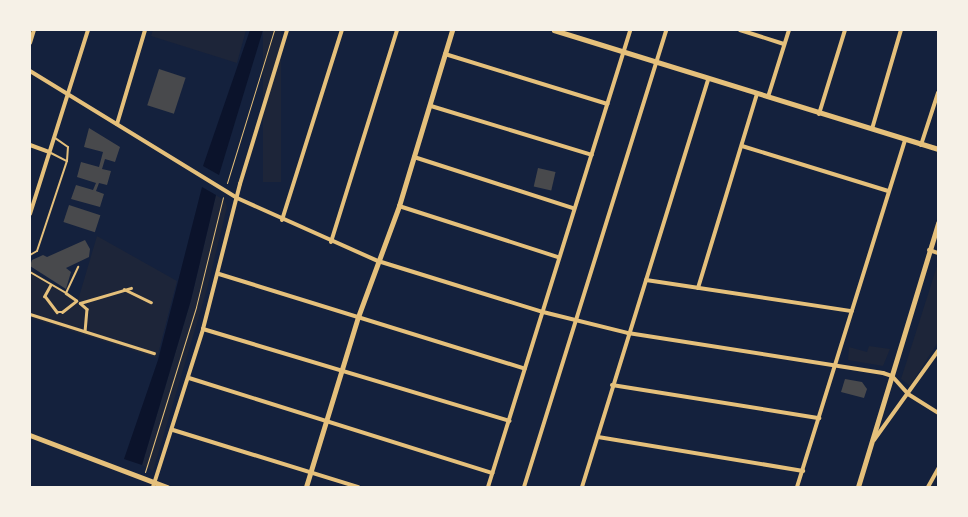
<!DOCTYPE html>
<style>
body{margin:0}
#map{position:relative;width:968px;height:517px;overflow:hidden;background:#14213d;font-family:"Nunito Sans",sans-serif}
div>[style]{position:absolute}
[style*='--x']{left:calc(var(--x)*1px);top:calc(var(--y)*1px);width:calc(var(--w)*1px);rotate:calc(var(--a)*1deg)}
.green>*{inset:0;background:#1d2539;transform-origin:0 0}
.water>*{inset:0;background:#0b132b}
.building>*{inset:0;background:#48494c;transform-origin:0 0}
.path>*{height:1px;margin:-0.5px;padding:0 0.5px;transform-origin:0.5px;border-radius:0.5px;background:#e5c07b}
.service>*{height:2px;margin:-1px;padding:0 1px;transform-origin:1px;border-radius:1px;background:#e5c07b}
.pedestrian>*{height:2.5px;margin:-1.25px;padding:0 1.25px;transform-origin:1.25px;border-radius:1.25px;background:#e5c07b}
.minor>*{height:4px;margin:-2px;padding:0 2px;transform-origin:2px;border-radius:2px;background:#e5c07b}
.tertiary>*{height:4.5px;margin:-2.25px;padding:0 2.25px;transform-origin:2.25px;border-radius:2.25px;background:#e5c07b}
span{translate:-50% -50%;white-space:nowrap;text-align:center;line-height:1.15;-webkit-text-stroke:5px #f6f1e7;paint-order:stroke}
.frame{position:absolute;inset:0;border:31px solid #f6f1e7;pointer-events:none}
</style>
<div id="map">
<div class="green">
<div style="clip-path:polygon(153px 30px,246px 30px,237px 63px,151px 36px)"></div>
<div style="left:263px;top:30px;width:18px;height:152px"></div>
<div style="clip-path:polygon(216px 195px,225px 201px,227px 207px,207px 289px,153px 471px,142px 465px,191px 300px)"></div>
<div style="clip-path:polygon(97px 236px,177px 281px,157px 358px,30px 318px,30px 269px,78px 300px)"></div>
<div style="clip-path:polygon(938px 263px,938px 342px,910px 386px,901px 379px)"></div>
<div style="clip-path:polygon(869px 346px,890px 349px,883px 366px,848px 360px,849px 347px,867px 352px)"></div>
</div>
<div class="water">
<div style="clip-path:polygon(250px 30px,263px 30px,219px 175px,203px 166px)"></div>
<div style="clip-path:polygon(202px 187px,216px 195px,191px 300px,142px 465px,124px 459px,158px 360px)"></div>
</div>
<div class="building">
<div style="left:159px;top:69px;width:28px;height:38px;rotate:18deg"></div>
<div style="clip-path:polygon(89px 128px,120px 147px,115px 162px,105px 159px,102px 169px,111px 171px,107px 185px,99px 183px,96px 191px,104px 194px,100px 207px,71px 199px,76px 185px,93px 190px,96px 183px,77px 177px,81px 162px,99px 167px,103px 152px,84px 147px)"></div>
<div style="left:538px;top:168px;width:18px;height:19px;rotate:13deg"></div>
<div style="left:69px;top:205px;width:33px;height:18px;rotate:18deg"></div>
<div style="clip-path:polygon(85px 240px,90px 249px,89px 257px,66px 268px,71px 272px,66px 289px,30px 266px,32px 260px,43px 255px,47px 257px)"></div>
<div style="clip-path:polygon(845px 379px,862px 382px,867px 389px,864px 398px,841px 392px)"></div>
</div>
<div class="path">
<div style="--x:227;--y:183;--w:160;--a:-72.9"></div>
<div style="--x:145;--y:472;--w:173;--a:-72.8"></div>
<div style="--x:196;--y:307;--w:113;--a:-76.2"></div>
</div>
<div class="service">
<div style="--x:49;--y:152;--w:20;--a:27"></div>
<div style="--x:30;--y:255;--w:8;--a:-30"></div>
<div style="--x:37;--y:251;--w:95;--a:-71.6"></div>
<div style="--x:67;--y:161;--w:14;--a:-86"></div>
<div style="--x:68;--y:147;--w:16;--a:-145"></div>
<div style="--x:30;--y:272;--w:42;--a:30.3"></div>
<div style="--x:66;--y:293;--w:29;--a:-65"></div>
</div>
<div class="pedestrian">
<div style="--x:51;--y:285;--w:13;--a:119"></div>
<div style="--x:45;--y:296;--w:20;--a:53"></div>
<div style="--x:57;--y:312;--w:5;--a:0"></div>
<div style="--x:62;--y:312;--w:18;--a:-38"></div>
<div style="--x:124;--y:289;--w:30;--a:26"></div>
<div style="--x:66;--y:293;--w:12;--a:35"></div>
<div style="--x:80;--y:303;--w:53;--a:-16.4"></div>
<div style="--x:80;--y:303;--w:9;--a:41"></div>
<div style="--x:87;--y:309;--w:22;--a:95"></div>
<div style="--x:30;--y:314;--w:130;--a:17.5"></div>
</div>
<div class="minor">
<div style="--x:740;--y:30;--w:46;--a:17.7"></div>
<div style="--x:30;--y:43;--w:14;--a:-73"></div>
<div style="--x:445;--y:54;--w:170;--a:17.1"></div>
<div style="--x:30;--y:71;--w:243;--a:31.5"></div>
<div style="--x:237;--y:198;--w:154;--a:24.1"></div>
<div style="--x:378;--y:261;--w:173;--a:17.2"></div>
<div style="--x:543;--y:312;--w:88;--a:13.9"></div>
<div style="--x:628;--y:333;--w:258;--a:8.9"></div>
<div style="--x:883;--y:373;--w:9;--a:18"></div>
<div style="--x:892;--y:376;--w:24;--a:48"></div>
<div style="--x:908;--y:394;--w:36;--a:32"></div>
<div style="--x:768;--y:97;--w:70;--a:-72.6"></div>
<div style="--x:431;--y:106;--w:168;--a:16.9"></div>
<div style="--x:819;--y:114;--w:88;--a:-72.8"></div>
<div style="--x:117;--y:124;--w:98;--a:-73.4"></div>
<div style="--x:872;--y:129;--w:103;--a:-73.7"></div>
<div style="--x:30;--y:145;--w:20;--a:20"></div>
<div style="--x:921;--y:145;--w:55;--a:-71.9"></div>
<div style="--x:742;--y:146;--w:153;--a:17.1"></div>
<div style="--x:414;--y:157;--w:167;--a:17.8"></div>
<div style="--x:399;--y:206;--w:167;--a:17.8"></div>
<div style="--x:30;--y:214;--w:193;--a:-72.5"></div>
<div style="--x:282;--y:220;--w:199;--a:-72.5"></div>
<div style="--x:331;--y:242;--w:222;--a:-72.7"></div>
<div style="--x:929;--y:250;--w:9;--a:18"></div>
<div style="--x:219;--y:274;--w:320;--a:17.2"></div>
<div style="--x:646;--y:280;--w:208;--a:8.6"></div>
<div style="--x:698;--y:288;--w:203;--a:-73.1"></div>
<div style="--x:203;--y:329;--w:320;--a:16.7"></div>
<div style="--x:189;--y:378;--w:318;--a:17.4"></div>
<div style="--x:612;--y:385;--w:210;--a:9.1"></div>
<div style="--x:173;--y:430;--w:194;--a:17.1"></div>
<div style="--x:598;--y:437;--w:208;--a:9.4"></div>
<div style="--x:874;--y:440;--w:110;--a:-54.3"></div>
<div style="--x:153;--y:487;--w:166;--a:-72.4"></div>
<div style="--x:203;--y:329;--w:150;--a:-75.7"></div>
<div style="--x:240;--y:184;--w:161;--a:-73"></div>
<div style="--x:488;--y:487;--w:479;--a:-72.7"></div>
<div style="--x:524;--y:487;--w:479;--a:-72.7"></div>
<div style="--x:582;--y:487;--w:427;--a:-72.8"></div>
<div style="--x:797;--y:487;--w:363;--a:-72.7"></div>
<div style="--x:928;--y:487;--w:21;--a:-61"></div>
</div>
<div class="tertiary">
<div style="--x:554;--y:30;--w:402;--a:17.2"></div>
<div style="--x:30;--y:435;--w:147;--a:20.8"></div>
<div style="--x:306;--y:487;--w:178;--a:-73"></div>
<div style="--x:358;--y:317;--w:118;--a:-69.7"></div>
<div style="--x:399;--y:206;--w:184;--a:-73.2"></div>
<div style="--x:858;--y:487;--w:276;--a:-73.1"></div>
</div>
<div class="frame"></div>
</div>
